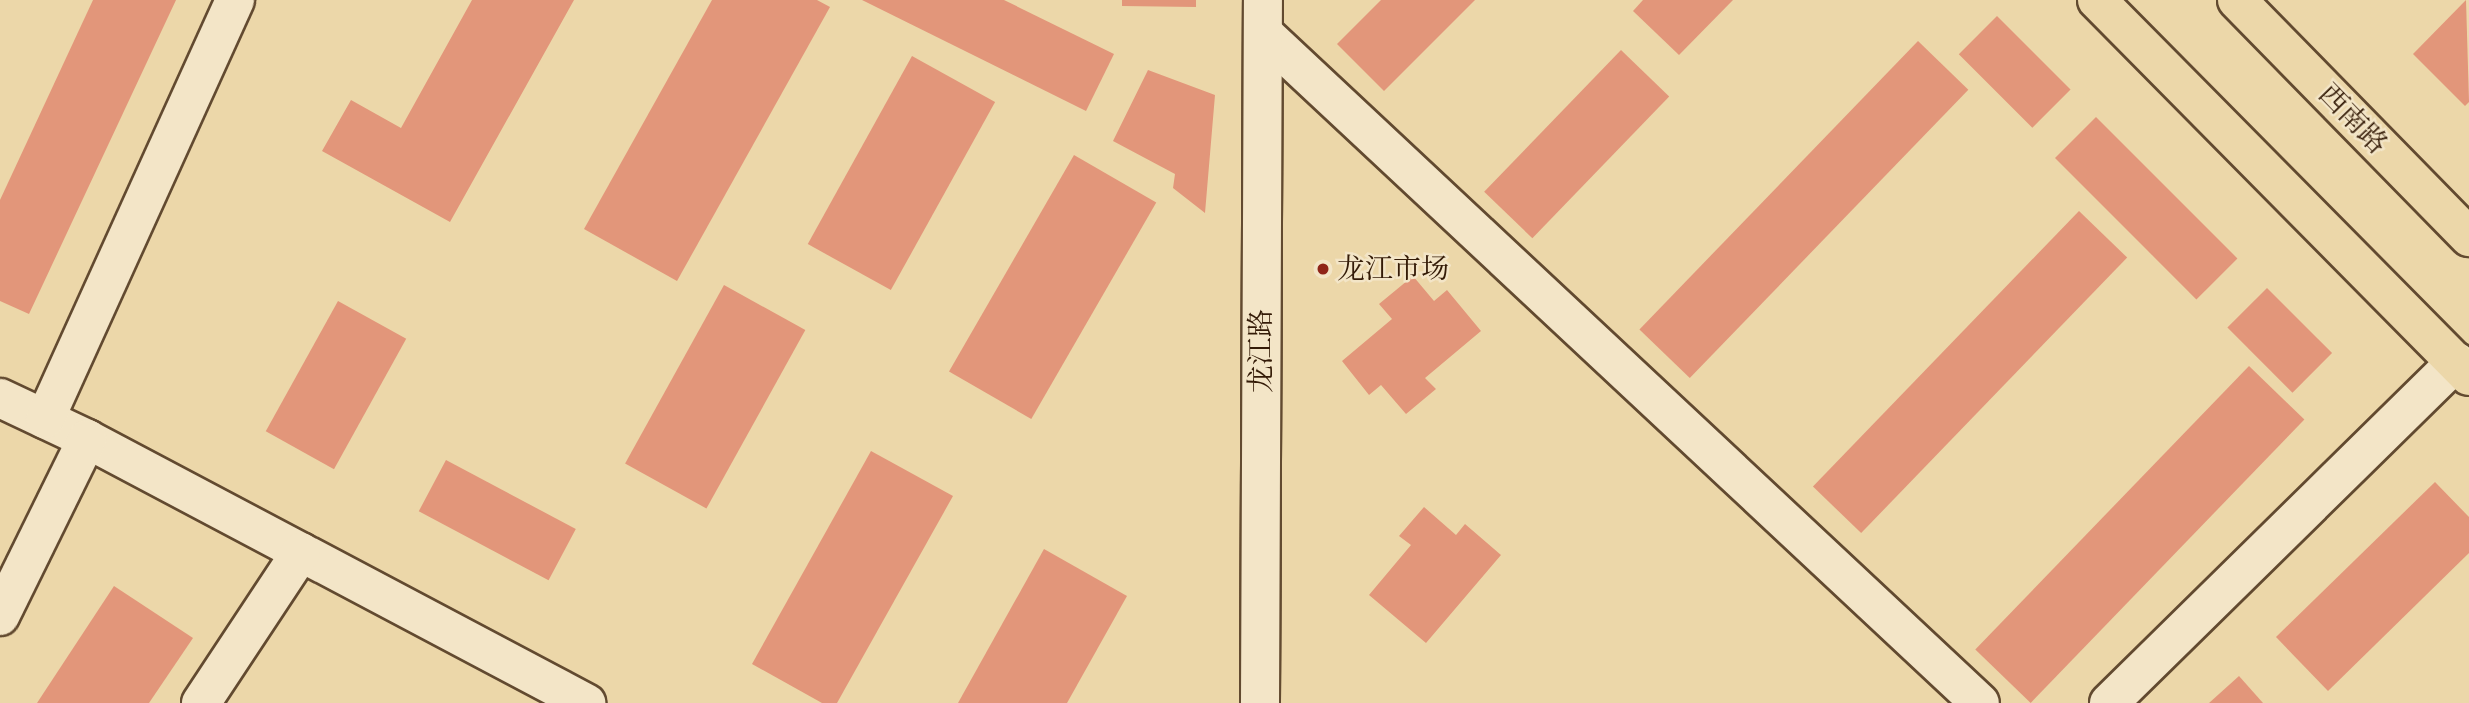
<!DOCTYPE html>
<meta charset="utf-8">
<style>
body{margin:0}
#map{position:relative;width:2469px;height:703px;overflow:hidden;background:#ecd7a9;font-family:"IM FELL Great Primer","Noto Serif SC",serif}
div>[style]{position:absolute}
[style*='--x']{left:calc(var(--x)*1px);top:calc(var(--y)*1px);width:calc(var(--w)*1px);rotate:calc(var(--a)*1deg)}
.building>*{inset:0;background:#e2967a;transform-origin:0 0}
.roads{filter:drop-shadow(2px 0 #624a30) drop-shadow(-2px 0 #624a30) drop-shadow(0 2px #624a30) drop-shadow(0 -2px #624a30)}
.minor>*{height:38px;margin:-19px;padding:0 19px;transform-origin:19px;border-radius:19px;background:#f3e5c7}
.major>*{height:38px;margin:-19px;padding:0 19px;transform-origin:19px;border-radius:19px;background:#ecd7a9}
.dots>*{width:19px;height:19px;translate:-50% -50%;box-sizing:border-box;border:4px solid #f3e5c7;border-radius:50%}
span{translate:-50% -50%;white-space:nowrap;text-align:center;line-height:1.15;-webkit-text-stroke:5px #f3e5c7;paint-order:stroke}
.street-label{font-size:28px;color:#341b07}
.poi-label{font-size:28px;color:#341b07}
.left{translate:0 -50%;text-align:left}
</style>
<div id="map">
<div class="building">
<div style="clip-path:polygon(93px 0,176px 0,29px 314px,0 301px,0 200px)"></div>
<div style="clip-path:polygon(472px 0,574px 0,450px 222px,322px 151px,351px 100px,401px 128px)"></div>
<div style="clip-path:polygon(712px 0,817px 0,830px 7px,677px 281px,584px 229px)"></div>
<div style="clip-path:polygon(862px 0,1004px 0,1114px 54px,1086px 111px)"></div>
<div style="clip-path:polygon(1122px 0,1196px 0,1196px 7px,1122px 6px)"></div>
<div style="clip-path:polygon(1381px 0,1475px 0,1384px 91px,1337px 44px)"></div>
<div style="clip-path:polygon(1643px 0,1733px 0,1679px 55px,1633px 11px)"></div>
<div style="clip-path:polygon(2466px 0,2469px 102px,2465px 106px,2413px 54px)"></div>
<div style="left:1997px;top:16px;width:104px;height:54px;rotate:45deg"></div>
<div style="left:1918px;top:41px;width:70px;height:401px;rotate:44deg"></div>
<div style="left:1621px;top:50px;width:67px;height:197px;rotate:44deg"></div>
<div style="left:912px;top:56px;width:95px;height:215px;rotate:29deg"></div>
<div style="clip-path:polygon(1148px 70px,1215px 95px,1205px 213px,1173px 188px,1175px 174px,1113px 141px)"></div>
<div style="left:2096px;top:117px;width:200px;height:58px;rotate:45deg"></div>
<div style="left:1074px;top:155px;width:95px;height:250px;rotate:30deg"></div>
<div style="left:2079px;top:211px;width:67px;height:383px;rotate:44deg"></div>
<div style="clip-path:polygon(1413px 276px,1434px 301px,1447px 290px,1481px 331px,1425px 378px,1436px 389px,1406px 414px,1381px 385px,1369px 395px,1342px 361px,1392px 319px,1379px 304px)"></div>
<div style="left:724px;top:285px;width:93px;height:204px;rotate:29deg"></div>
<div style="left:2267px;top:288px;width:92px;height:56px;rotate:45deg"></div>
<div style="left:338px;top:301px;width:78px;height:149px;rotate:29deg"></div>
<div style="left:2249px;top:366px;width:77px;height:394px;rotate:44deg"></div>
<div style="clip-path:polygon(871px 451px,953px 496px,837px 703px,822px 703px,752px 664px)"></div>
<div style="left:446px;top:460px;width:147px;height:58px;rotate:28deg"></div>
<div style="clip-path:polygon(2435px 482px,2469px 517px,2469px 553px,2328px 691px,2276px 637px)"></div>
<div style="clip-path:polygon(1424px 507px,1456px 535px,1465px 524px,1501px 555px,1426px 643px,1369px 595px,1411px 545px,1399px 536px)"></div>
<div style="clip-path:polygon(1044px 549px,1127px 596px,1067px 703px,958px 703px)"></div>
<div style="clip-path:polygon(114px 586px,193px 638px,149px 703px,37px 703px)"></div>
<div style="clip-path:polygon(2239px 676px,2263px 703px,2209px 703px)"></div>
</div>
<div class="roads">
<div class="minor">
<div style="--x:1263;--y:33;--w:981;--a:43.06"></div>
<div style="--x:0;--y:398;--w:96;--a:25.2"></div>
<div style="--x:87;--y:439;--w:565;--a:27.88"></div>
<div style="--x:45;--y:419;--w:460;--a:-65.6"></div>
<div style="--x:0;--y:616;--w:197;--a:-63.8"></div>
<div style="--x:201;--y:703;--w:181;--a:-56.5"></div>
<div style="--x:1260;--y:703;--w:703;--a:-89.76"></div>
<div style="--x:2109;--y:703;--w:487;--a:-44.5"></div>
</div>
<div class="major">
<div style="--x:2097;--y:0;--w:529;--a:45.31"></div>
<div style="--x:2237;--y:0;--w:332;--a:45.6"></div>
</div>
</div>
<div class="dots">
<div style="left:1323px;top:269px;background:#8f2418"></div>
</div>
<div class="street-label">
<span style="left:2353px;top:119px;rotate:46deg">西南路</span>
<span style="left:1261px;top:351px;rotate:-90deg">龙江路</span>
</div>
<div class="poi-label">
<span class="left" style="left:1337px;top:269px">龙江市场</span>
</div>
</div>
